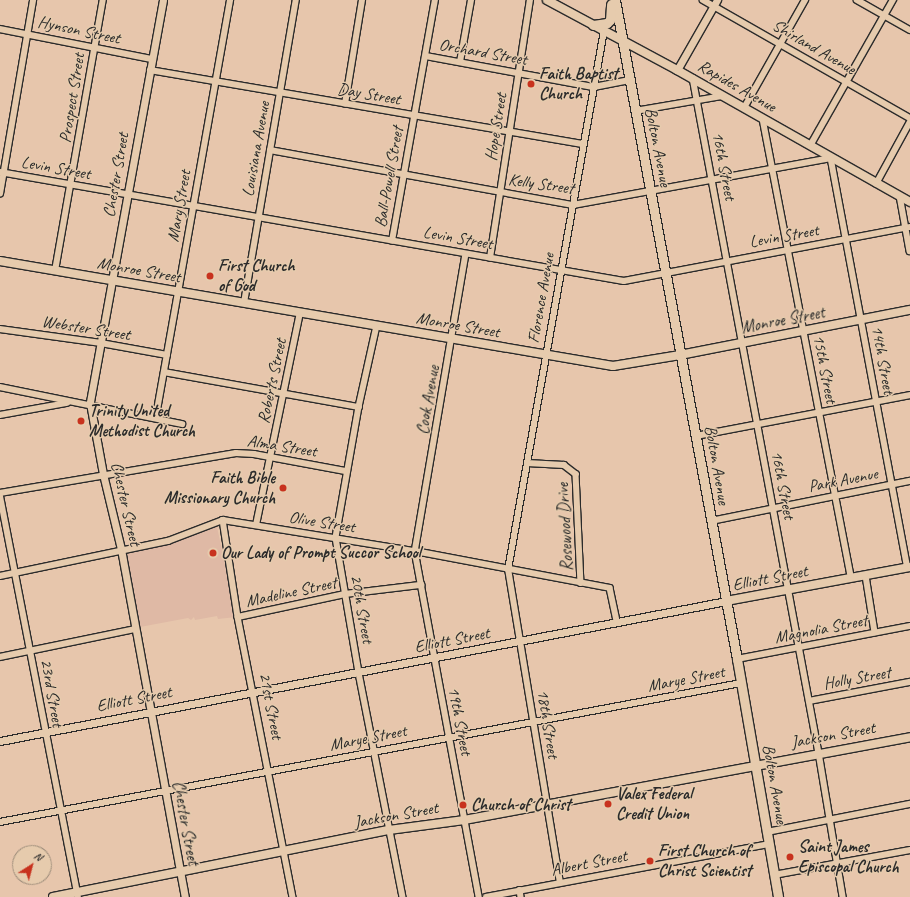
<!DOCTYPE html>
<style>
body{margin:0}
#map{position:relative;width:910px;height:897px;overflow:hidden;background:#e7c6ac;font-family:Caveat,sans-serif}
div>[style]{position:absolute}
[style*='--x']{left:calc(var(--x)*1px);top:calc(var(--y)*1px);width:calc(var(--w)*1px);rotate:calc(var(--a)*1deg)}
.built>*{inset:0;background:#dfb9a5}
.roads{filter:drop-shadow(1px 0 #2b2b2b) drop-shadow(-1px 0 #2b2b2b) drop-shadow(0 1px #2b2b2b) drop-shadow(0 -1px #2b2b2b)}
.minor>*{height:5.5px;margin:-2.75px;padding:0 2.75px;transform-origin:2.75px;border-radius:2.75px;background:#e6cbad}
.tertiary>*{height:7px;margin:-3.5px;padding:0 3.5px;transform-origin:3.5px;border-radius:3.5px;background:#e6cbad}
.secondary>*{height:8px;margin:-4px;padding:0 4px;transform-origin:4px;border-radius:4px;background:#e6cbad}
.primary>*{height:9px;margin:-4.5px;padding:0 4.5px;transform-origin:4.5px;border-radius:4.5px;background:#e6cbad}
.dots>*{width:11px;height:11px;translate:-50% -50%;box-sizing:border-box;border:2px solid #e6cbad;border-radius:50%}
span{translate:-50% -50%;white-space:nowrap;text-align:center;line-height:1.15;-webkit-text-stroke:3px #e6cbad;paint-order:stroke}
.street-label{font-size:17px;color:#2b2b2b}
.poi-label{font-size:17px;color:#2b2b2b;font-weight:700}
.left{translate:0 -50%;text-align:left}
.right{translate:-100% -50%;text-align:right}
.north{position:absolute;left:12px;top:845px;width:40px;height:40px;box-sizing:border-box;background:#e6cbad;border:1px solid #9b8b79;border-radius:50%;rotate:36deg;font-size:11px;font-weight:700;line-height:16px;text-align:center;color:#2b2b2b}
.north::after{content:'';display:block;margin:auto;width:14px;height:18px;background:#c8321e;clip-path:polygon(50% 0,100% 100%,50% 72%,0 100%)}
</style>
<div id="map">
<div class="built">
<div style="clip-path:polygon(217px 527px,236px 617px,218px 619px,217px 616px,195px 620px,194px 617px,191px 620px,188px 618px,140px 627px,127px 554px,168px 544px)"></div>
</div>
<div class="roads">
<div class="minor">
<div style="--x:703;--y:0;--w:238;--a:29.7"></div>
<div style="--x:857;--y:0;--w:61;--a:29.5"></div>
<div style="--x:0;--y:29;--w:154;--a:11.2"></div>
<div style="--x:426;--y:56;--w:171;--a:10.5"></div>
<div style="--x:594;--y:87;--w:36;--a:-11"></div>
<div style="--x:460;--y:62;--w:63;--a:-79.9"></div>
<div style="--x:150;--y:70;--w:440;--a:9.7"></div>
<div style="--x:693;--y:78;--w:687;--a:79.43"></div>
<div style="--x:819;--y:753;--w:146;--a:80.5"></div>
<div style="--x:345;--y:104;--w:105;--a:-80.7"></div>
<div style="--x:744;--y:108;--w:124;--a:-60.5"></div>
<div style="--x:635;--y:111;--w:89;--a:-9.7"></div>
<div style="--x:763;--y:119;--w:467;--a:79.1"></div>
<div style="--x:810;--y:146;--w:168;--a:-60.4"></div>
<div style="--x:270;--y:150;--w:308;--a:10.3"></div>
<div style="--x:573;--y:205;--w:262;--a:-10.3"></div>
<div style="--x:831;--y:158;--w:417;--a:79.4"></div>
<div style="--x:0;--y:172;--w:633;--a:9.91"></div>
<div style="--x:624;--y:281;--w:291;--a:-10.7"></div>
<div style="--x:876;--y:184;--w:71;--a:-61.3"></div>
<div style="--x:0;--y:194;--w:197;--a:-80.3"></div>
<div style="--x:900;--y:196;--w:56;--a:79.7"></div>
<div style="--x:392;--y:241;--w:245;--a:-79.9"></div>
<div style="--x:466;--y:254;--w:301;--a:99.7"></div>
<div style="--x:415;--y:551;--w:352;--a:79.5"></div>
<div style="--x:490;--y:258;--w:261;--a:-81.2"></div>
<div style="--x:55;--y:271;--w:275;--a:-80"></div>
<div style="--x:244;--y:303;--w:307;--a:-80.3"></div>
<div style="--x:377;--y:326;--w:83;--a:102.5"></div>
<div style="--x:359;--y:407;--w:133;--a:100"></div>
<div style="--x:336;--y:538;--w:137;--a:80.3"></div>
<div style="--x:359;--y:673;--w:228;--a:78.9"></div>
<div style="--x:0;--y:329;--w:102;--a:7.9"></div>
<div style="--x:101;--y:343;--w:67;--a:10.3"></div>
<div style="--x:164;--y:372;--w:198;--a:10.2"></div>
<div style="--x:0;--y:387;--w:186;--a:11.5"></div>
<div style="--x:0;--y:415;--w:68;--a:-10.2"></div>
<div style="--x:156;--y:416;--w:423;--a:-79.9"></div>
<div style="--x:696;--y:436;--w:218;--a:-10.8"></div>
<div style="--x:527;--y:463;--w:37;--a:3"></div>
<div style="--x:564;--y:465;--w:15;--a:37"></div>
<div style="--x:576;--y:474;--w:109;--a:87.4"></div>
<div style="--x:0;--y:493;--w:239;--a:-9.6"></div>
<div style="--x:236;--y:453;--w:18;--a:3"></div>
<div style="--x:254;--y:454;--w:94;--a:10.5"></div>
<div style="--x:0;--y:494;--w:410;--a:79"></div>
<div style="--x:223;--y:520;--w:98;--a:81.2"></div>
<div style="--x:238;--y:617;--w:285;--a:78.9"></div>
<div style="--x:711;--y:521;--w:203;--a:-11.4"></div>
<div style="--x:256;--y:525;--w:217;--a:-78.3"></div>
<div style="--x:0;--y:576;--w:172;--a:-11.8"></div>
<div style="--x:168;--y:541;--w:59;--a:-20.9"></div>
<div style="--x:223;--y:520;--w:194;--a:9.2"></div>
<div style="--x:415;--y:551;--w:198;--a:10.7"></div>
<div style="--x:610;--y:588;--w:34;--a:78"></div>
<div style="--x:866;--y:576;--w:57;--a:80.9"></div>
<div style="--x:238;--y:617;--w:109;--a:-12.1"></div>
<div style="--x:345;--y:594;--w:77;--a:-6.8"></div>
<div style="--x:0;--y:657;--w:138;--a:-11.7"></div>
<div style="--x:737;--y:659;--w:176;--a:-10.8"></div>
<div style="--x:809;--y:701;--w:103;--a:-10.7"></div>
<div style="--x:0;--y:822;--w:754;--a:-10.62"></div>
<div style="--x:767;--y:832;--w:146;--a:-11.1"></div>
<div style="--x:774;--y:875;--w:138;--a:-10.4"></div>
<div style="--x:560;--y:883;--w:317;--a:-99.4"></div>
<div style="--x:508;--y:570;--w:547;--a:-79.9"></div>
<div style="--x:520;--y:890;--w:7;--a:82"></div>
<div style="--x:486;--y:897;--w:287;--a:-10.6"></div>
</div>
<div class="tertiary">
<div style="--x:163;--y:0;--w:410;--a:100.3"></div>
<div style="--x:90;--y:403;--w:72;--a:79.6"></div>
<div style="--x:103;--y:474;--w:77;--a:76.5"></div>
<div style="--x:121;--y:549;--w:354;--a:79.6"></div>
<div style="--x:677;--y:70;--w:81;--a:-60.3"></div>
<div style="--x:0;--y:741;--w:739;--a:-10.91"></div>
</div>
<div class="secondary">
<div style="--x:547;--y:0;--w:148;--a:28.3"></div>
<div style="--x:677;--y:70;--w:268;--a:29.5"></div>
<div style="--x:0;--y:261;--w:622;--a:9.72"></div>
<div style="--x:613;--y:366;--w:68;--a:-9.3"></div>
<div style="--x:680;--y:355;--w:234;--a:-11.1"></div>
<div style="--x:726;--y:601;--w:187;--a:-10.5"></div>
<div style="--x:53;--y:897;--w:343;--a:-11.3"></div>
<div style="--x:389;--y:830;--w:76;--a:-7.6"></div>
<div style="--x:464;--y:820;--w:454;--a:-10.5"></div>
</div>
<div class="primary">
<div style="--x:615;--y:0;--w:670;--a:79.51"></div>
<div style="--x:737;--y:659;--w:242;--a:80.2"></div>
<div style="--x:593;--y:25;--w:14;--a:-8"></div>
<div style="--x:607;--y:23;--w:4;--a:-45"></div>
<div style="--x:610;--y:20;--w:16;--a:-86"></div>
</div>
</div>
<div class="dots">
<div style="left:531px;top:84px;background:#c8321e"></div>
<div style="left:210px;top:276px;background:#c8321e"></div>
<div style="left:81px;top:421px;background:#c8321e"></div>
<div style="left:283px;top:488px;background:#c8321e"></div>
<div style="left:213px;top:553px;background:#c8321e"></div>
<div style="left:608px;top:804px;background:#c8321e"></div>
<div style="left:463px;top:805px;background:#c8321e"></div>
<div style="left:790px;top:857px;background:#c8321e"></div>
<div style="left:650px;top:861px;background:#c8321e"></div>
</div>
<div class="street-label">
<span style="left:79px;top:30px;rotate:12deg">Hynson Street</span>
<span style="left:814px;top:47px;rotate:30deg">Shirland Avenue</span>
<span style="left:483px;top:52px;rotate:10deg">Orchard Street</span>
<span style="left:737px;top:86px;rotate:30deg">Rapides Avenue</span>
<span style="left:369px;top:94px;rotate:10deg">Day Street</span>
<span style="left:72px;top:98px;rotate:-81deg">Prospect Street</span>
<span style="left:496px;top:127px;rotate:-81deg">Hope Street</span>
<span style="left:658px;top:147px;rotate:79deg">Bolton Avenue</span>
<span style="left:256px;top:149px;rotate:-80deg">Louisiana Avenue</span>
<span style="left:724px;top:166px;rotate:79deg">16th Street</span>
<span style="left:56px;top:168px;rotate:10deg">Levin Street</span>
<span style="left:116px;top:175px;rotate:-80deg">Chester Street</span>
<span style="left:389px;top:177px;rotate:-80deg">Ball-Powell Street</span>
<span style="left:541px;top:184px;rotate:8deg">Kelly Street</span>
<span style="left:179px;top:206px;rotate:-80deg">Mary Street</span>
<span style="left:784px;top:236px;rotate:-10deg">Levin Street</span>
<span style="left:458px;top:238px;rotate:10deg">Levin Street</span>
<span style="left:139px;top:270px;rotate:10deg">Monroe Street</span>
<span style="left:541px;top:298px;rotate:-80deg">Florence Avenue</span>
<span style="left:783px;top:320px;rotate:-11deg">Monroe Street</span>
<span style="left:458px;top:325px;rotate:10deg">Monroe Street</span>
<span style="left:86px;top:328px;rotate:9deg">Webster Street</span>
<span style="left:883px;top:360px;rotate:80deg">14th Street</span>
<span style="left:825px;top:369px;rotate:79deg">15th Street</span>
<span style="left:272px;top:381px;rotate:-78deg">Roberts Street</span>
<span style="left:428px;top:400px;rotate:-80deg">Cook Avenue</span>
<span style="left:282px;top:446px;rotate:9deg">Alma Street</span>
<span style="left:717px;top:465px;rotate:80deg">Bolton Avenue</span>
<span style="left:843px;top:480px;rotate:-11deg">Park Avenue</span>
<span style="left:783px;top:485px;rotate:79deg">16th Street</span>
<span style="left:126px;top:504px;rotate:77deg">Chester Street</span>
<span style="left:322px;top:522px;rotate:9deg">Olive Street</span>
<span style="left:565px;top:527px;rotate:-93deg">Rosewood Drive</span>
<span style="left:770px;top:578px;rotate:-11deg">Elliott Street</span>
<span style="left:291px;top:592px;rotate:-12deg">Madeline Street</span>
<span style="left:362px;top:609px;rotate:80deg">20th Street</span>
<span style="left:821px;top:629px;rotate:-11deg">Magnolia Street</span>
<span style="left:452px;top:640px;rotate:-11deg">Elliott Street</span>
<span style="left:857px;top:678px;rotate:-10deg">Holly Street</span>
<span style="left:686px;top:679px;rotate:-11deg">Marye Street</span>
<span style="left:52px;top:693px;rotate:80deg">23rd Street</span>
<span style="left:134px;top:699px;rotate:-11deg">Elliott Street</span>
<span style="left:271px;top:706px;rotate:79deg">21st Street</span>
<span style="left:460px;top:721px;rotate:79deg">19th Street</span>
<span style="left:548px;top:724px;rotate:81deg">18th Street</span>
<span style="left:833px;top:735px;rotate:-10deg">Jackson Street</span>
<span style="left:368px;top:738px;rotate:-11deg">Marye Street</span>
<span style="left:775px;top:784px;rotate:80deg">Bolton Avenue</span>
<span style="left:396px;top:815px;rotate:-10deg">Jackson Street</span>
<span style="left:186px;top:823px;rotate:80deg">Chester Street</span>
<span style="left:589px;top:863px;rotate:-11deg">Albert Street</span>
</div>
<div class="poi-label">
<span class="left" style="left:539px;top:84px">Faith Baptist<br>Church</span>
<span class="left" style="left:218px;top:276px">First Church<br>of God</span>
<span class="left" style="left:89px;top:421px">Trinity United<br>Methodist Church</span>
<span class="right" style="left:275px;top:488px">Faith Bible<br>Missionary Church</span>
<span class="left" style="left:221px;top:553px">Our Lady of Prompt Succor School</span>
<span class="left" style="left:616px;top:804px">Valex Federal<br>Credit Union</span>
<span class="left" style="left:471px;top:805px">Church of Christ</span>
<span class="left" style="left:798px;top:857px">Saint James<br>Episcopal Church</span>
<span class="left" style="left:658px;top:861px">First Church of<br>Christ Scientist</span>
</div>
<div class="north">N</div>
</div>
